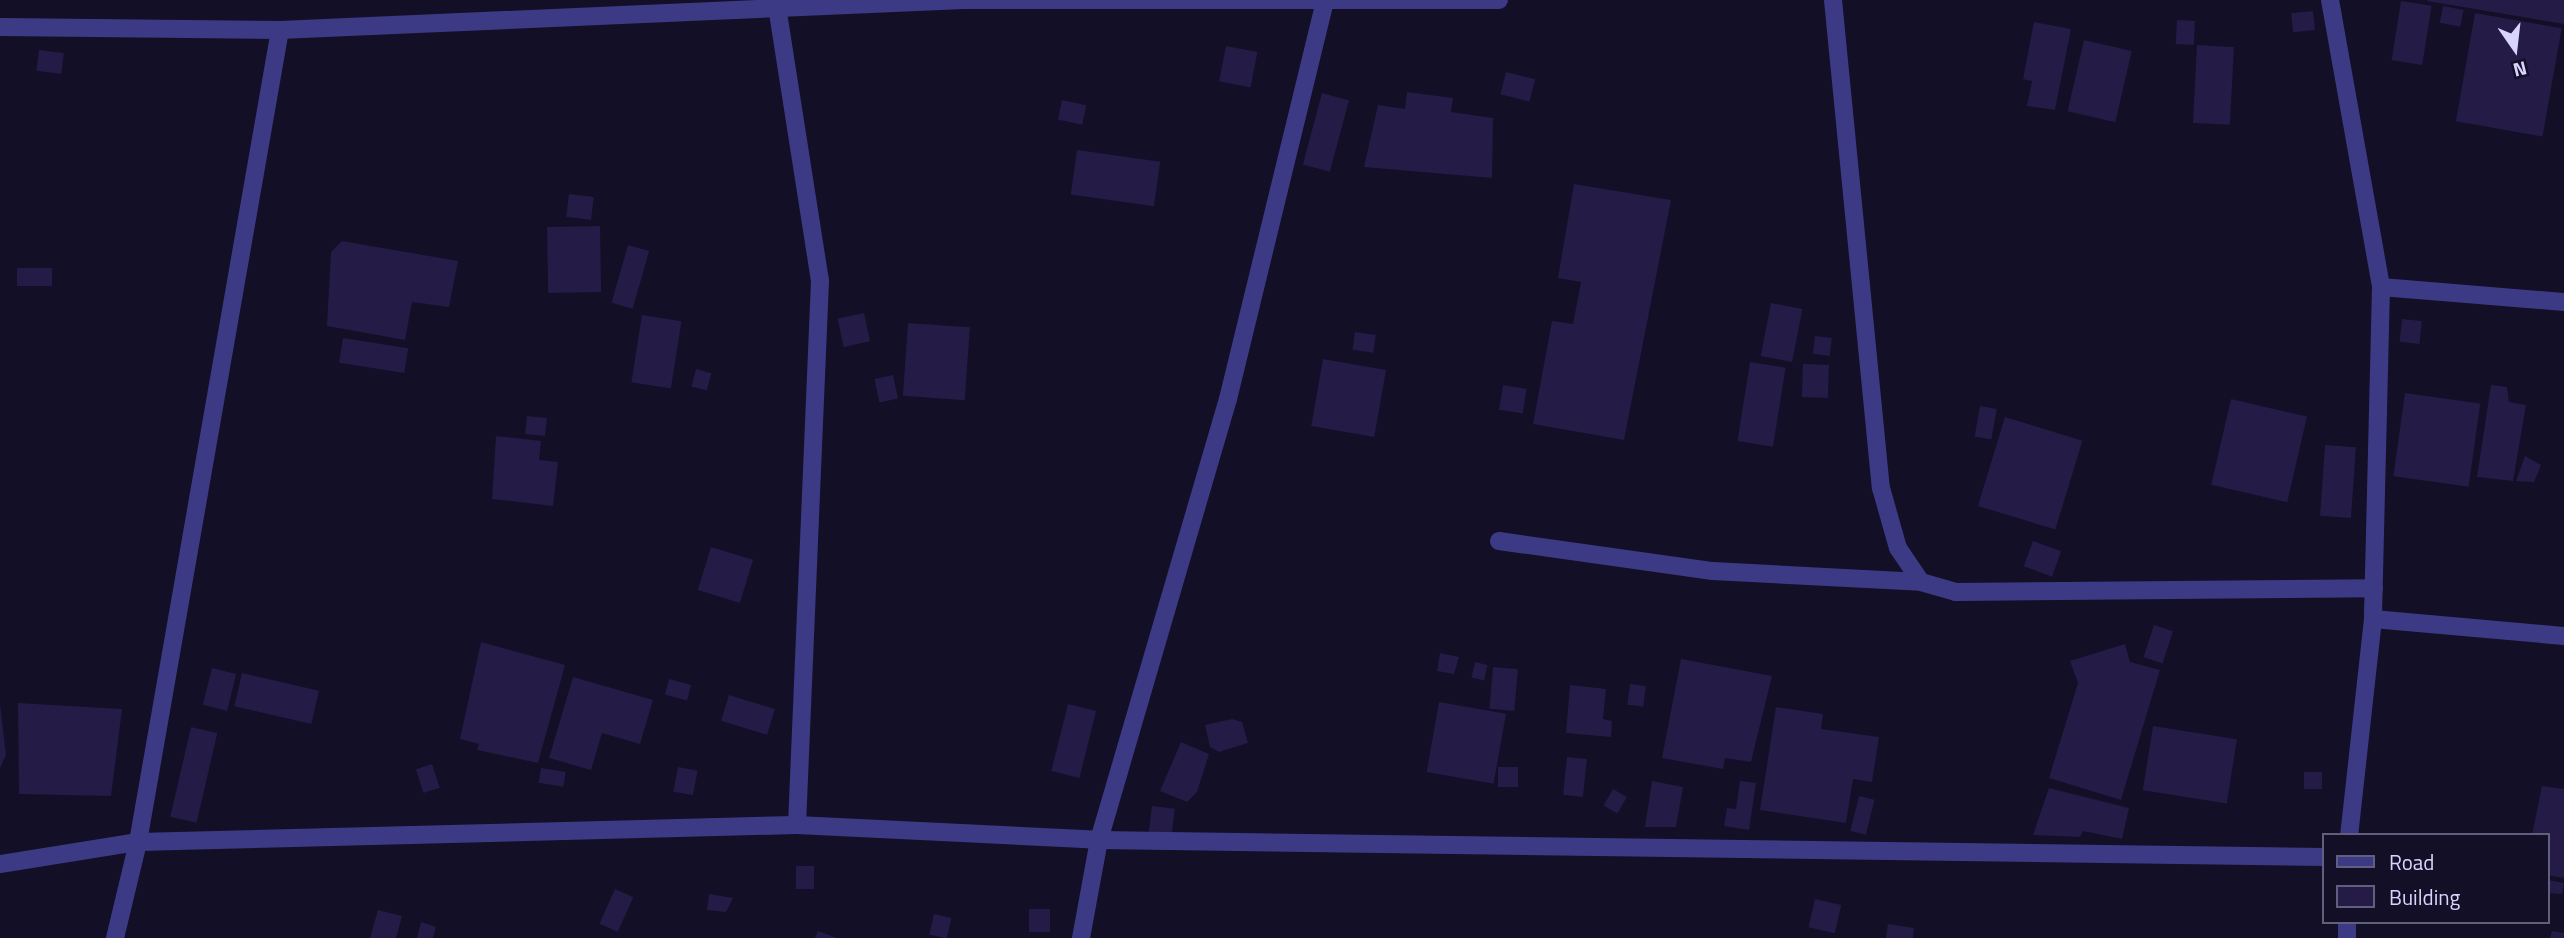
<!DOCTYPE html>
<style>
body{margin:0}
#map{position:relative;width:2564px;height:938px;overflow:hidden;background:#130f26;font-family:"Titillium Web",sans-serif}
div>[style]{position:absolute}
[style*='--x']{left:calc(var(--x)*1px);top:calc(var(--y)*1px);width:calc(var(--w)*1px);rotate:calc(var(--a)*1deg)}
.building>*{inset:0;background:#241b47;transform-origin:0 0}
.minor>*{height:18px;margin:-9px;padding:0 9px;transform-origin:9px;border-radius:9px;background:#3d3a85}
span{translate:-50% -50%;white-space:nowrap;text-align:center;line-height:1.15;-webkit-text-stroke:5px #130f26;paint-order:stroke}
.legend{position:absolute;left:2322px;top:833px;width:228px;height:91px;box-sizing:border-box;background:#130f26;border:2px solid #625e7d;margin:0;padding:9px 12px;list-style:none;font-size:21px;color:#d9d4ff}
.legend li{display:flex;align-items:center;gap:14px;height:35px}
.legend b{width:35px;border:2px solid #625e7d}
.north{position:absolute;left:2480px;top:14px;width:70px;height:70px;-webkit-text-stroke:5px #130f26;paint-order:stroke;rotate:166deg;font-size:19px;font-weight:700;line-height:28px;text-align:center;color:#d9d4ff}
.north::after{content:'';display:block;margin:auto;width:24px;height:32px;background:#d9d4ff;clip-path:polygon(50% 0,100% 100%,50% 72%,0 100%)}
</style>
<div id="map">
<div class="building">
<div style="clip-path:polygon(2427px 0,2564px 0,2564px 24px,2427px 1px)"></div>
<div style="left:2401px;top:1px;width:31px;height:60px;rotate:9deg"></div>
<div style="left:2443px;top:6px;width:21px;height:17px;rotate:11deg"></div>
<div style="left:2313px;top:11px;width:19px;height:22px;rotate:84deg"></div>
<div style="left:2475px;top:13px;width:88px;height:110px;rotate:10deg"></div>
<div style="left:2177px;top:20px;width:18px;height:24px;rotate:3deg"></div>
<div style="clip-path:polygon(2034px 22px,2071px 29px,2055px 110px,2027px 106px,2032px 81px,2023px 79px)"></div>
<div style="left:2084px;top:40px;width:49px;height:73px;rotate:13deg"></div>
<div style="left:2197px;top:45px;width:37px;height:78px;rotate:3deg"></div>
<div style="left:1226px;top:46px;width:32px;height:36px;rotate:11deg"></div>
<div style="left:39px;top:50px;width:25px;height:21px;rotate:7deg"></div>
<div style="left:1506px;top:72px;width:30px;height:23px;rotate:14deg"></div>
<div style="clip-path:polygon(1407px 92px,1453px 98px,1451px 112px,1493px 118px,1492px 178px,1364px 167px,1378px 105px,1405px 109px)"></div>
<div style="left:1322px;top:93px;width:28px;height:74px;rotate:15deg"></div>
<div style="left:1062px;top:100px;width:25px;height:20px;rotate:12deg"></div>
<div style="left:1077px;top:150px;width:84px;height:45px;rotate:8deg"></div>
<div style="clip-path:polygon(1574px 184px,1671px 200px,1624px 440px,1533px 424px,1552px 321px,1573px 324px,1581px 282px,1558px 278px)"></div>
<div style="left:569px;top:194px;width:25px;height:23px;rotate:7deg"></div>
<div style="left:600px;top:226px;width:66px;height:53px;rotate:89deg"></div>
<div style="clip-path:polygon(342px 241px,458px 261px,449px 307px,412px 302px,405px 340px,327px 326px,331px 252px)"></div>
<div style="left:628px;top:245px;width:22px;height:60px;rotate:16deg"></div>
<div style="left:17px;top:268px;width:35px;height:18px"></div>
<div style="left:1771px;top:303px;width:32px;height:54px;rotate:11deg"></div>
<div style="left:864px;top:313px;width:29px;height:27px;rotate:78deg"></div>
<div style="left:642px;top:315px;width:40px;height:68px;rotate:9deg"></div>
<div style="left:2402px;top:319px;width:20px;height:23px;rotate:6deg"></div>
<div style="left:908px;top:323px;width:62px;height:73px;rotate:4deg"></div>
<div style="left:1355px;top:332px;width:21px;height:18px;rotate:8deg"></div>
<div style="left:1815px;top:336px;width:17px;height:18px;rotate:7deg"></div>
<div style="left:343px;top:338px;width:66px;height:25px;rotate:9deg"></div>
<div style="left:1323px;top:359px;width:64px;height:68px;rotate:10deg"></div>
<div style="left:1750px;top:362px;width:36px;height:80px;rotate:9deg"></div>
<div style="left:1803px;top:364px;width:26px;height:33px;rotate:2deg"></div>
<div style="left:696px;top:369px;width:16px;height:18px;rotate:15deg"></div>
<div style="left:893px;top:375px;width:24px;height:19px;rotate:78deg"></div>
<div style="left:1503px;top:385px;width:24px;height:25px;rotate:9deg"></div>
<div style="clip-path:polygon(2491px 385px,2507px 387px,2509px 402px,2526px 405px,2513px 481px,2477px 477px)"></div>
<div style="left:2405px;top:393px;width:76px;height:84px;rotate:8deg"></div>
<div style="left:2231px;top:399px;width:78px;height:88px;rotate:13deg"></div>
<div style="left:1980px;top:406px;width:17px;height:31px;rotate:10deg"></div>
<div style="left:527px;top:416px;width:20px;height:18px;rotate:6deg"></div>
<div style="left:2005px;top:417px;width:81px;height:93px;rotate:17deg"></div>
<div style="clip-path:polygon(496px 436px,541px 441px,539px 460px,558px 462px,553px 506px,492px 499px)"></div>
<div style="left:2325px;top:445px;width:31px;height:71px;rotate:4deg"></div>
<div style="clip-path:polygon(2525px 456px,2541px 465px,2534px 482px,2516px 481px)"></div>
<div style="left:2033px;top:541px;width:30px;height:27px;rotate:20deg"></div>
<div style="left:711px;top:547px;width:44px;height:45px;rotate:17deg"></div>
<div style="left:2154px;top:625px;width:20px;height:34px;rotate:18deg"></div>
<div style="clip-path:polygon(481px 642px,565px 665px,538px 763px,477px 750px,479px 744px,460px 739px)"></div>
<div style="clip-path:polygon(2125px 644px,2130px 662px,2160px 670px,2121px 800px,2049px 778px,2078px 683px,2070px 661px)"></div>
<div style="clip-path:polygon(1440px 653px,1459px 657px,1454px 674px,1437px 671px)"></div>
<div style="clip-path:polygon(1681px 659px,1772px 676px,1751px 762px,1725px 758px,1723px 769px,1662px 758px)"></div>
<div style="left:1475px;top:662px;width:13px;height:16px;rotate:13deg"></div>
<div style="left:1493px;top:667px;width:25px;height:42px;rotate:5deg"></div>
<div style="left:212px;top:668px;width:25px;height:38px;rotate:14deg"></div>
<div style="left:242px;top:673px;width:79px;height:34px;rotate:13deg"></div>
<div style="clip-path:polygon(573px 677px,653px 700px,640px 744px,602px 733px,591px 770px,549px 758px)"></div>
<div style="left:669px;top:679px;width:23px;height:16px;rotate:15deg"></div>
<div style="left:1630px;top:684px;width:16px;height:21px;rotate:7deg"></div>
<div style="clip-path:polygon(1570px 685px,1606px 689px,1603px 719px,1612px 721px,1611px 737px,1566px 733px)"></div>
<div style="left:729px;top:695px;width:48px;height:27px;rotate:17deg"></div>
<div style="left:1439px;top:702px;width:68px;height:71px;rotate:10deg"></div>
<div style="clip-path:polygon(18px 703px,122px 709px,111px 796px,19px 794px)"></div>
<div style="clip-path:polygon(0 704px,6px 755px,0 768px)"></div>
<div style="left:1068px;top:704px;width:29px;height:69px;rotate:14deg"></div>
<div style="clip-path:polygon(1776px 707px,1823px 714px,1821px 729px,1879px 737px,1872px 782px,1853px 779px,1846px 823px,1760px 810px)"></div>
<div style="clip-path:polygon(1232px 719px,1242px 722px,1248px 743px,1219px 752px,1210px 747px,1205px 725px)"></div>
<div style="left:2153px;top:726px;width:85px;height:65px;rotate:9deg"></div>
<div style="left:191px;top:727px;width:27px;height:92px;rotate:13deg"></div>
<div style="clip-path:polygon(1181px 742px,1209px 754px,1197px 792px,1187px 802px,1160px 791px)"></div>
<div style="left:1567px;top:757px;width:20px;height:38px;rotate:6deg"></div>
<div style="left:432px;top:764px;width:25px;height:17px;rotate:72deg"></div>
<div style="left:678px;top:767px;width:20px;height:25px;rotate:11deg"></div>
<div style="left:1518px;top:767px;width:20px;height:20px;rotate:90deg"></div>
<div style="left:541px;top:768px;width:25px;height:15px;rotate:9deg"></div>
<div style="left:2304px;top:772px;width:18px;height:17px"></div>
<div style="clip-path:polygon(1652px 781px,1683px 787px,1676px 827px,1645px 827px)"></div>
<div style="clip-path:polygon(1740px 781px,1756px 783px,1749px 830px,1724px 826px,1727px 808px,1736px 809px)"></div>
<div style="clip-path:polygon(2542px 786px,2564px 789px,2564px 878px,2548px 875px,2548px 835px,2532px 835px)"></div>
<div style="clip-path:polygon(2049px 788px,2129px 808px,2122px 839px,2083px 831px,2080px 837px,2033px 835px)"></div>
<div style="left:1613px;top:789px;width:16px;height:19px;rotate:30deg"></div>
<div style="left:1859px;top:796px;width:16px;height:36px;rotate:14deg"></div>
<div style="left:1152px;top:806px;width:23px;height:26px;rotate:7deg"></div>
<div style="left:796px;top:866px;width:18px;height:23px"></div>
<div style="clip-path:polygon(2548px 880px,2564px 883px,2562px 894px,2548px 893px)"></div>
<div style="left:615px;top:889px;width:20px;height:38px;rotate:24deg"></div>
<div style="clip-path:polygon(709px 894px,733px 898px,726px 912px,707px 910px)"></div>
<div style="left:1815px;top:899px;width:27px;height:29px;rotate:13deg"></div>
<div style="left:1029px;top:909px;width:21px;height:23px"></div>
<div style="clip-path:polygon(378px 910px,402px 916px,396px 938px,370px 938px)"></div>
<div style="left:934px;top:914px;width:18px;height:21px;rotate:13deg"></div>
<div style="clip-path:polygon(421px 922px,436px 927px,433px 938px,417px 938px)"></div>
<div style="clip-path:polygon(1888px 924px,1914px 928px,1913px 938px,1886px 938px)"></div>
<div style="clip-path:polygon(818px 931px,837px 938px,815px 938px)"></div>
<div style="clip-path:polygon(2552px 931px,2564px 933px,2564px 938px,2550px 938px)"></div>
</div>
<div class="minor">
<div style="--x:776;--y:0;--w:284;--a:81.1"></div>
<div style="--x:820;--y:281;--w:544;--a:92.42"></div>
<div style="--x:1833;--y:0;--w:490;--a:84.4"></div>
<div style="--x:1881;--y:488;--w:62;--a:74.2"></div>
<div style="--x:1898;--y:548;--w:41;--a:55.9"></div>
<div style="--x:1921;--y:582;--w:36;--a:16"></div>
<div style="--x:1956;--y:592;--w:418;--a:-0.5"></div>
<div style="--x:2330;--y:0;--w:291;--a:79.9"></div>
<div style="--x:2381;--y:287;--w:332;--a:91.4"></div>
<div style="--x:2373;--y:619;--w:217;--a:96.3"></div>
<div style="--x:0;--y:27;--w:280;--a:0.6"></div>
<div style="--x:280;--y:30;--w:684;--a:-2.52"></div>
<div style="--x:963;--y:0;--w:536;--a:0"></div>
<div style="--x:2381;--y:287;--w:184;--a:4.7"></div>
<div style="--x:1499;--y:541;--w:216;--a:8"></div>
<div style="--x:1713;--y:571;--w:208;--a:3"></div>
<div style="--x:2373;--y:619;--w:192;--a:5.1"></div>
<div style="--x:0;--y:864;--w:140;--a:-9.1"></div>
<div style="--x:138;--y:842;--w:659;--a:-1.48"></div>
<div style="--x:797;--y:825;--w:302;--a:2.8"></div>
<div style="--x:1099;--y:840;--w:1225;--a:0.8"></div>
<div style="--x:2347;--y:922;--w:16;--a:90"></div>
<div style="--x:115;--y:938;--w:99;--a:-76.5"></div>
<div style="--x:138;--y:842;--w:824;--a:-80.08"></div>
<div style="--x:1081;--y:938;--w:100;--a:-79.6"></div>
<div style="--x:1099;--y:840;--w:459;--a:-73.7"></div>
<div style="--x:1228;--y:399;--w:411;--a:-76.3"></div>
</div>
<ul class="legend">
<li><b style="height:9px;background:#3d3a85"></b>Road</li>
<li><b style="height:19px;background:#241b47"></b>Building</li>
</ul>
<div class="north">N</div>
</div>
